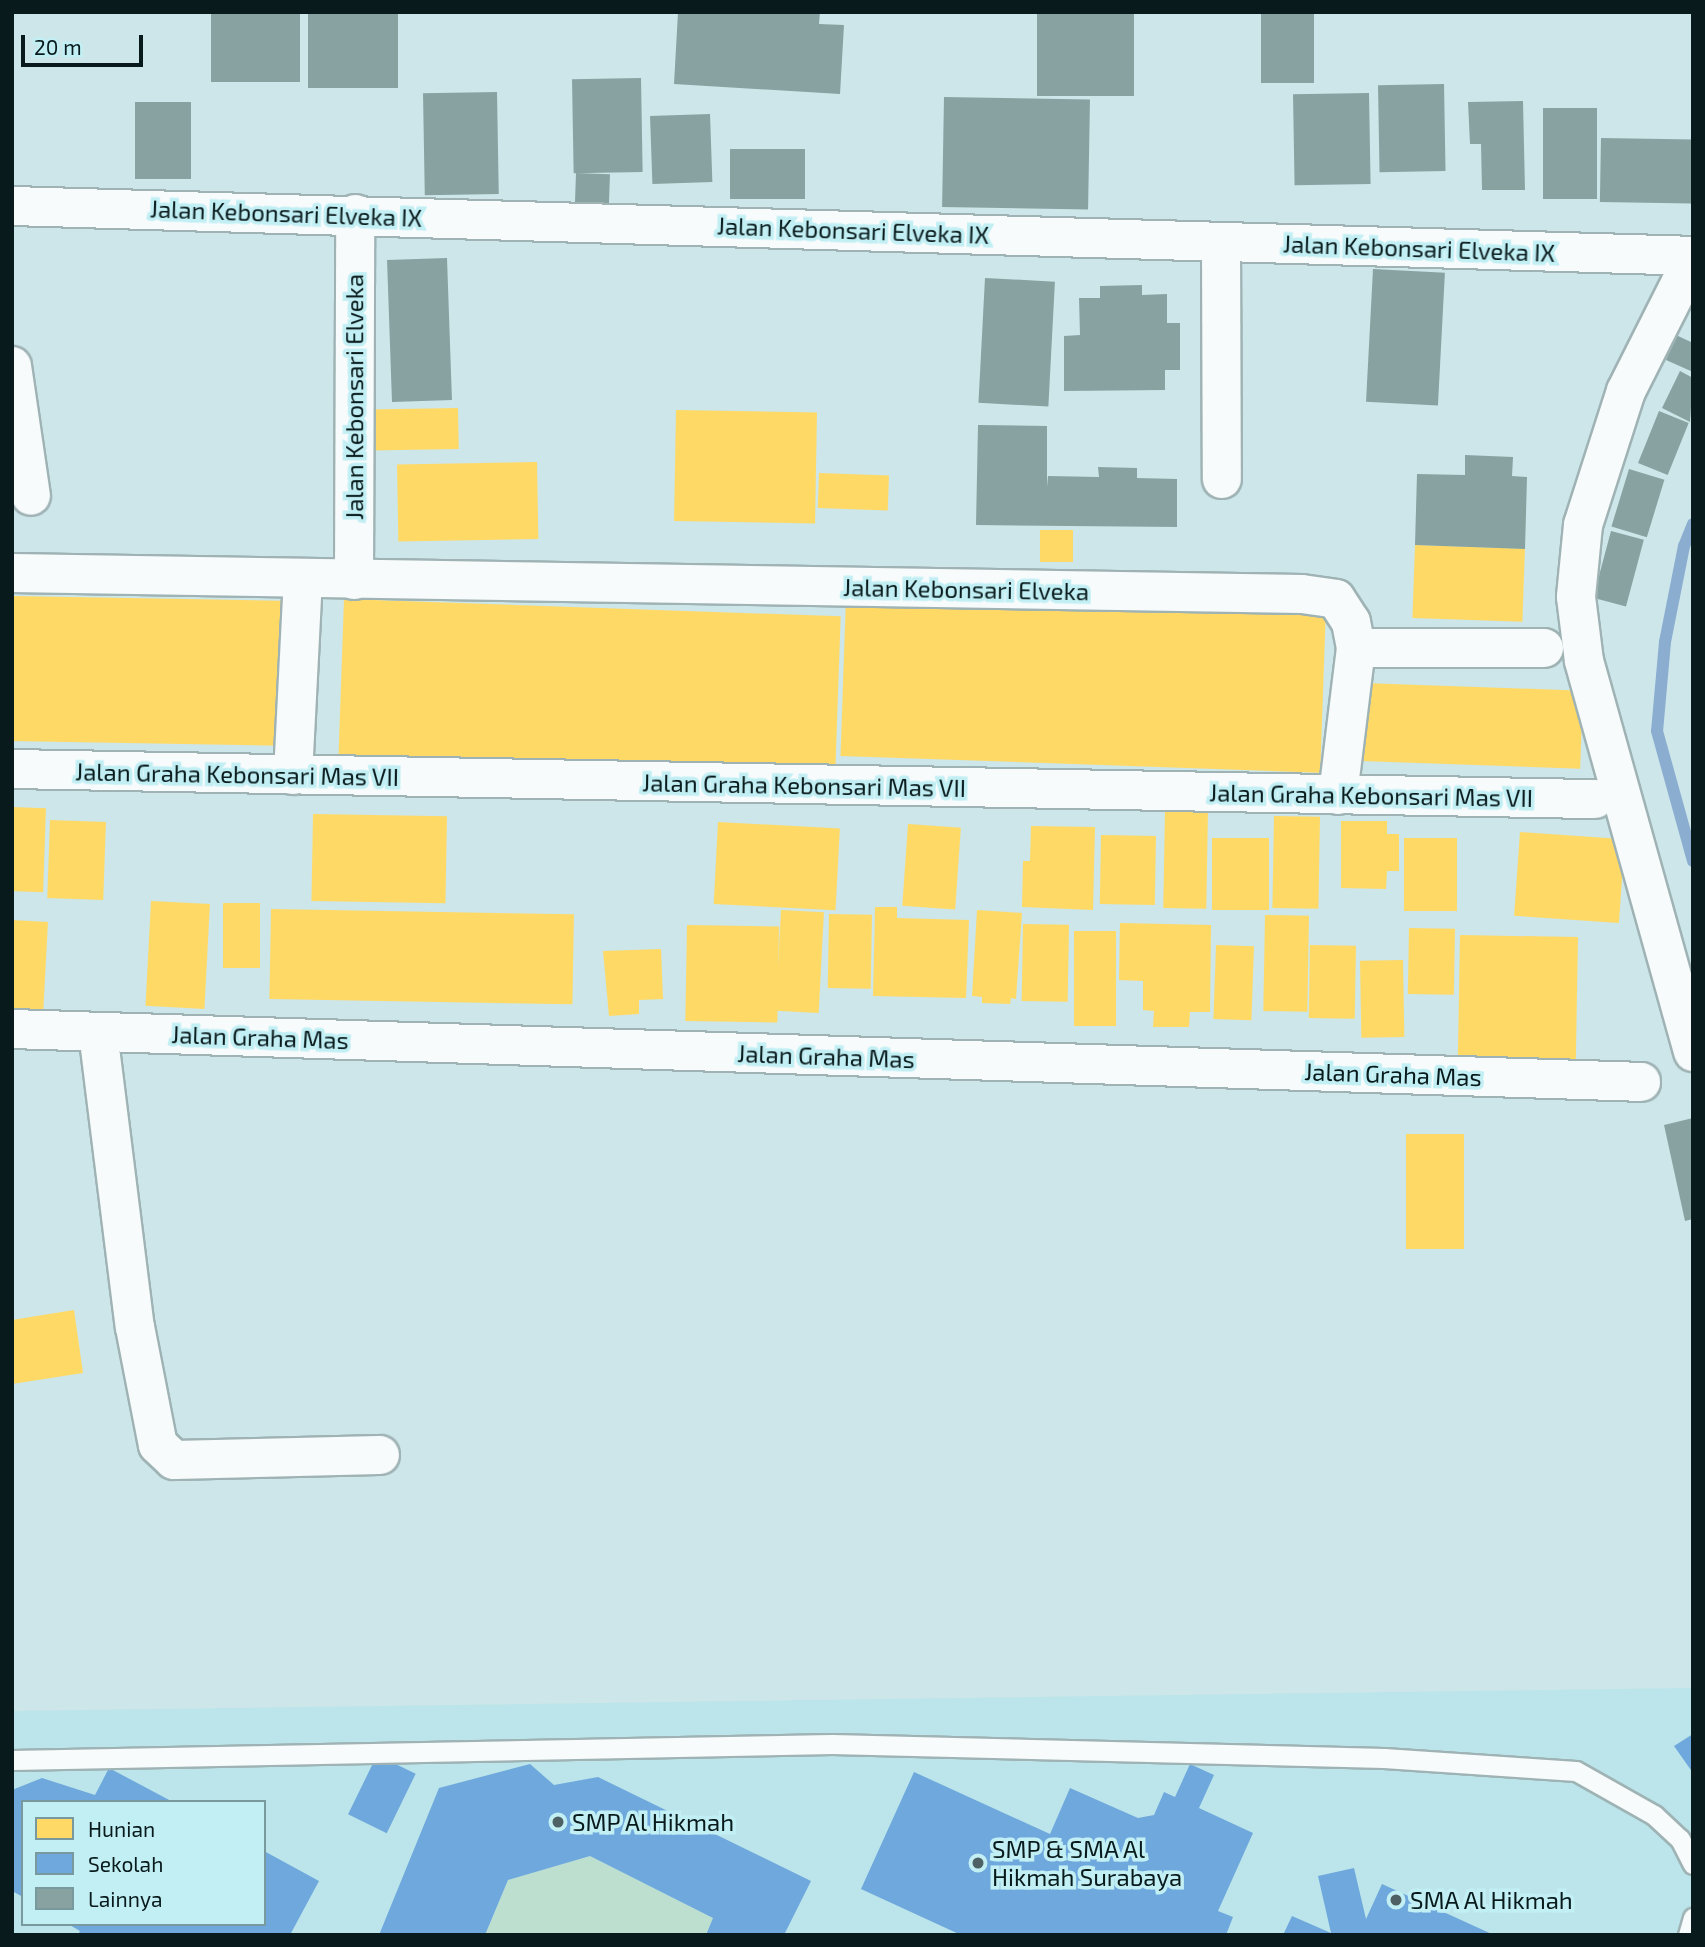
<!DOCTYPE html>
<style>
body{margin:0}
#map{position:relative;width:1705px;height:1947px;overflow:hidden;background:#cde6e9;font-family:"Exo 2",sans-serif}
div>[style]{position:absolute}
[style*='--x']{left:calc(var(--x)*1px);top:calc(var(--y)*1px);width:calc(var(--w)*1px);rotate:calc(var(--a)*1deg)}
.built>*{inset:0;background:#bbe5ea}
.green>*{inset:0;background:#bcdfd0}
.homes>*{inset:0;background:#ffd966;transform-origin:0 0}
.schools>*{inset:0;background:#6fa8dc;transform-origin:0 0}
.stream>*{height:12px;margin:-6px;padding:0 6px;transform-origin:6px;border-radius:6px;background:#8aadd0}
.building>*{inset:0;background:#87a2a1;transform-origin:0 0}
.roads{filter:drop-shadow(2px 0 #9fb3b5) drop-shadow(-2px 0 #9fb3b5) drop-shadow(0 2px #9fb3b5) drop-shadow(0 -2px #9fb3b5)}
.service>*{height:19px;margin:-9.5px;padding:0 9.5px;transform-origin:9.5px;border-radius:9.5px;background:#f8fbfc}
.minor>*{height:38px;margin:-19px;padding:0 19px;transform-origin:19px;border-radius:19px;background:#f8fbfc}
.dots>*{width:19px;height:19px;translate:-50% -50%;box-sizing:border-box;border:4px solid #c2eff4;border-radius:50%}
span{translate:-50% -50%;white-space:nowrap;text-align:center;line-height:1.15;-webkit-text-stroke:7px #c2eff4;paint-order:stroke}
.street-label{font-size:24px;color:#091a1c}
.poi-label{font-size:24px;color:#091a1c}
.left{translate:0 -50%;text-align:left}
.frame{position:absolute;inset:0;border:14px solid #091a1c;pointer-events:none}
.legend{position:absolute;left:21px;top:1800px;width:245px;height:126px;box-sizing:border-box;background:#c2eff4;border:2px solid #789a9e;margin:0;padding:9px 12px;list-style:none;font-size:21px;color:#091a1c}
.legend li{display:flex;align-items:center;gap:14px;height:35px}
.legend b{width:35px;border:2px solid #789a9e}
.scale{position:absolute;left:21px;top:35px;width:122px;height:32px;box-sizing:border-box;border:4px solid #091a1c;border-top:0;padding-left:9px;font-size:21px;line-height:24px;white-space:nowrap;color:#091a1c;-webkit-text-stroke:5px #c2eff4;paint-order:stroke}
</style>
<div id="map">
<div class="built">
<div style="clip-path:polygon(evenodd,1693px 1688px,1693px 1935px,12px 1935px,12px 1711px,1693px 1688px,23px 1802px,264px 1802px,264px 1924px,23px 1924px,23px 1802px)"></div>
</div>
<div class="green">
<div style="clip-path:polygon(590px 1856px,713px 1918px,706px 1935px,485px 1935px,508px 1880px)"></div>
</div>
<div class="homes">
<div style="left:458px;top:408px;width:41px;height:89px;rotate:89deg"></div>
<div style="left:676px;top:410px;width:141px;height:111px;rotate:1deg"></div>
<div style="left:537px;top:462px;width:77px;height:140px;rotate:89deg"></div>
<div style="left:819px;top:473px;width:70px;height:35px;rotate:2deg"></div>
<div style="left:1040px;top:530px;width:33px;height:32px"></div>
<div style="left:1415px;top:545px;width:110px;height:73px;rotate:2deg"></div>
<div style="left:12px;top:596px;width:283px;height:145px;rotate:1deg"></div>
<div style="left:846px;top:598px;width:480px;height:158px;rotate:2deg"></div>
<div style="left:344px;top:599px;width:497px;height:162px;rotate:2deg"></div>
<div style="left:1363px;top:683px;width:220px;height:78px;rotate:2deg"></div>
<div style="left:12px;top:807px;width:34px;height:84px;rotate:2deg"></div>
<div style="left:1165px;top:809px;width:43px;height:99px;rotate:1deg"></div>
<div style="left:313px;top:814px;width:134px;height:87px;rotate:1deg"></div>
<div style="left:1274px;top:816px;width:46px;height:92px;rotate:1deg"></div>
<div style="left:50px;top:820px;width:56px;height:78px;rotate:2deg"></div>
<div style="clip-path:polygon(1341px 821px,1387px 821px,1387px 834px,1399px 834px,1399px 871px,1387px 871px,1386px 889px,1341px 888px)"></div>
<div style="left:718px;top:822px;width:122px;height:82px;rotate:3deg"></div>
<div style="left:908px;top:824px;width:53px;height:82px;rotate:4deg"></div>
<div style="clip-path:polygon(1031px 826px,1095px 827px,1093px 910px,1022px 907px,1023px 861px,1030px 861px)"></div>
<div style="left:1520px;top:832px;width:105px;height:84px;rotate:4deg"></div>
<div style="left:1101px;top:835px;width:55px;height:69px;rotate:1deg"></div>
<div style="left:1212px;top:838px;width:57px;height:72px"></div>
<div style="left:1404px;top:838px;width:53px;height:73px"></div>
<div style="left:151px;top:901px;width:59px;height:105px;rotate:3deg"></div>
<div style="left:223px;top:903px;width:37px;height:65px"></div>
<div style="clip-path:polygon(875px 907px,897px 907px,897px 918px,969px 920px,966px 998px,873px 996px)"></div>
<div style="left:271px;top:909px;width:303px;height:90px;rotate:1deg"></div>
<div style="left:781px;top:910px;width:43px;height:101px;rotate:3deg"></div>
<div style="clip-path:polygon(977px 910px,1022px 913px,1016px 999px,1011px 998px,1010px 1004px,982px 1003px,982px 997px,972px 996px)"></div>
<div style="left:829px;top:914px;width:43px;height:74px;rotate:1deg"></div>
<div style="left:1265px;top:915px;width:44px;height:96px;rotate:1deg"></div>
<div style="left:12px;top:920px;width:36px;height:89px;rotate:3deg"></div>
<div style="clip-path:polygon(1120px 923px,1211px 925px,1210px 1012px,1190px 1012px,1189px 1027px,1153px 1027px,1154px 1011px,1143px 1010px,1143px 981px,1119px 980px)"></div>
<div style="left:1023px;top:924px;width:46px;height:77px;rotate:1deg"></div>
<div style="left:687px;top:925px;width:92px;height:96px;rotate:1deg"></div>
<div style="left:1409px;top:928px;width:46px;height:66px;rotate:1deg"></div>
<div style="left:1074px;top:931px;width:42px;height:95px"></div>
<div style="left:1460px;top:935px;width:118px;height:126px;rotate:1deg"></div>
<div style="left:1216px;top:945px;width:38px;height:74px;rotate:2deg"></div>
<div style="left:1310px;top:945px;width:46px;height:73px;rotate:1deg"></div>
<div style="clip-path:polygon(661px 949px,663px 999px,639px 1000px,639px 1014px,609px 1016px,603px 951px)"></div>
<div style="left:1403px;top:960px;width:77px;height:43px;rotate:89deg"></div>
<div style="left:1406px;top:1134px;width:58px;height:115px"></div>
<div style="clip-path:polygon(74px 1310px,83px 1373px,12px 1384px,12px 1320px)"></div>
</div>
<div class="schools">
<div style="clip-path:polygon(1693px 1734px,1693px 1773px,1674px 1746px)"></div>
<div style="left:377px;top:1755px;width:43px;height:66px;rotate:26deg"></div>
<div style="clip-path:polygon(530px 1764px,554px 1785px,598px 1777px,811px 1881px,784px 1935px,706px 1935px,713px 1918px,590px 1856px,508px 1880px,485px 1935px,379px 1935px,439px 1788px)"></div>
<div style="clip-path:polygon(1190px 1764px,1214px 1775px,1199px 1808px,1253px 1833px,1218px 1911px,1233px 1917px,1226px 1935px,961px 1935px,861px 1889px,914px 1772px,1050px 1834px,1070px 1788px,1138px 1818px,1154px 1815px,1164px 1792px,1175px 1797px)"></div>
<div style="clip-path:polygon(109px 1768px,173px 1802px,23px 1802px,23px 1897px,12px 1891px,12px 1790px,42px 1778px,95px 1795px)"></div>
<div style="clip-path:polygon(264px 1851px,319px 1881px,290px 1935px,78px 1935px,80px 1931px,68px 1924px,264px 1924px)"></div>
<div style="clip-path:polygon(1354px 1868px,1366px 1919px,1382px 1884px,1494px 1935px,1283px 1935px,1292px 1916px,1331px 1933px,1318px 1876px)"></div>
</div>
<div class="stream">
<div style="--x:1693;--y:524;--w:24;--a:112"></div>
<div style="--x:1684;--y:546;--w:98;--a:101.2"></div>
<div style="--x:1665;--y:642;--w:89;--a:95.1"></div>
<div style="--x:1657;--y:731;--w:135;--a:74.5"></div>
</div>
<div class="building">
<div style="left:211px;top:12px;width:89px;height:70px"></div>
<div style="left:308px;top:12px;width:90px;height:76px"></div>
<div style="clip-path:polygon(678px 12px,820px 12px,819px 24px,844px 25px,840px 94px,674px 84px)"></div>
<div style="left:1037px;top:12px;width:97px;height:84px"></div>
<div style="left:1261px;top:12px;width:53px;height:71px"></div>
<div style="left:641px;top:78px;width:94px;height:69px;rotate:89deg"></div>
<div style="left:1444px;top:84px;width:87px;height:66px;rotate:89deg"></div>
<div style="left:497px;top:92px;width:102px;height:74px;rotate:89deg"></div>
<div style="left:1369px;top:93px;width:91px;height:76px;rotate:89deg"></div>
<div style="left:944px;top:97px;width:146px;height:110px;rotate:1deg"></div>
<div style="clip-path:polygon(1523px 101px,1525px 190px,1482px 190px,1481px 144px,1470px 144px,1468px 102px)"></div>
<div style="left:135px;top:102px;width:56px;height:77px"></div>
<div style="left:1543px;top:108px;width:54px;height:91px"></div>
<div style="left:710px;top:114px;width:68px;height:60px;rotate:88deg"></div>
<div style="left:1601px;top:138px;width:92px;height:64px;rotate:1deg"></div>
<div style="left:805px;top:149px;width:50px;height:75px;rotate:90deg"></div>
<div style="left:576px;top:173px;width:34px;height:38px;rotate:2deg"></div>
<div style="left:447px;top:258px;width:142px;height:60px;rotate:88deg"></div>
<div style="left:1373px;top:269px;width:72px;height:133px;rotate:3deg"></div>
<div style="left:985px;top:278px;width:70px;height:125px;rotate:3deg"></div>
<div style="clip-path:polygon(1142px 285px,1142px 295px,1167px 294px,1167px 323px,1180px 323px,1180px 370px,1165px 370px,1165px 390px,1064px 391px,1064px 336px,1080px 335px,1079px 298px,1100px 298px,1100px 286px)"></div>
<div style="clip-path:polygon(1676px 335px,1693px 343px,1693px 372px,1666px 360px)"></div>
<div style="clip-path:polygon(1680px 371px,1693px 378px,1690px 422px,1662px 408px)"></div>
<div style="left:1659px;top:411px;width:32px;height:56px;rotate:22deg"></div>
<div style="clip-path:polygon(978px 425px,1047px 426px,1047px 487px,1048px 476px,1099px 477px,1098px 467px,1137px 468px,1137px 478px,1177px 479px,1177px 527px,976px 525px)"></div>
<div style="clip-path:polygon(1465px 455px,1513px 457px,1512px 476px,1527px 477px,1525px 549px,1415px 545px,1417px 474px,1465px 475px)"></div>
<div style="left:1629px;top:469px;width:37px;height:60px;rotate:17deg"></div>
<div style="left:1611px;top:531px;width:34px;height:69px;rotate:15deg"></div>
<div style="clip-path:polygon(1693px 1118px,1693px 1219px,1685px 1221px,1664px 1125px)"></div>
</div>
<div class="roads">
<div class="service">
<div style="--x:12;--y:1760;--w:820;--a:-1.12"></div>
<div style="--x:832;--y:1744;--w:552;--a:1.45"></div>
<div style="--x:1384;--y:1758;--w:192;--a:3.9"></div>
<div style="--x:1576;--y:1771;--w:90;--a:29.4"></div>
<div style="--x:1654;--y:1815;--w:35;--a:43"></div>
<div style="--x:1680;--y:1839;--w:28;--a:63"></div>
<div style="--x:1688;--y:1935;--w:18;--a:-74"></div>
</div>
<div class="minor">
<div style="--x:12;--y:206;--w:1682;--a:1.7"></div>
<div style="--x:1221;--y:242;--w:237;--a:89.8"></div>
<div style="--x:1693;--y:258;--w:149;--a:116.7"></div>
<div style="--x:1626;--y:391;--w:141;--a:107.8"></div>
<div style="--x:1583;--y:525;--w:72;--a:95.6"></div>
<div style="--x:1576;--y:597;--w:64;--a:82.9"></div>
<div style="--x:1584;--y:661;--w:406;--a:74.4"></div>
<div style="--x:12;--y:366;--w:131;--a:81.7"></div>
<div style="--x:12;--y:573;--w:1290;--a:0.93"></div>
<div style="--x:1302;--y:594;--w:34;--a:8"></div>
<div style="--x:1336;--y:599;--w:27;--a:57"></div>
<div style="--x:1351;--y:622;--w:26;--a:79"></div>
<div style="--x:1356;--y:648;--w:148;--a:97"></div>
<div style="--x:354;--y:580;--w:366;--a:-89.8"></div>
<div style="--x:1356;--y:648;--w:188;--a:0"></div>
<div style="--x:12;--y:769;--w:1583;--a:1.09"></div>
<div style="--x:293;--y:775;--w:197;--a:-87.1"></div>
<div style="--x:12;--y:1029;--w:1630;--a:1.86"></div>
<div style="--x:98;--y:1032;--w:297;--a:82.9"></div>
<div style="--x:135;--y:1327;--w:120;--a:79"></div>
<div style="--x:158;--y:1445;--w:22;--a:43"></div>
<div style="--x:174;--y:1460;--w:206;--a:-1.4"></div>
</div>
</div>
<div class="dots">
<div style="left:558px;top:1822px;background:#4e6164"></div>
<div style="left:978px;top:1863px;background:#4e6164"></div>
<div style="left:1396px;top:1900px;background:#4e6164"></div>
</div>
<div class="street-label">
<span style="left:286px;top:213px;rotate:2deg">Jalan Kebonsari Elveka IX</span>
<span style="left:853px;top:230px;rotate:2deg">Jalan Kebonsari Elveka IX</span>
<span style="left:1419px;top:248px;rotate:2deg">Jalan Kebonsari Elveka IX</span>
<span style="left:354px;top:397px;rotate:-90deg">Jalan Kebonsari Elveka</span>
<span style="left:966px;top:589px;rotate:1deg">Jalan Kebonsari Elveka</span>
<span style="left:237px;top:774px;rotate:1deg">Jalan Graha Kebonsari Mas VII</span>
<span style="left:804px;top:785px;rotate:1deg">Jalan Graha Kebonsari Mas VII</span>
<span style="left:1371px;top:795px;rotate:1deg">Jalan Graha Kebonsari Mas VII</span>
<span style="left:260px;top:1037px;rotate:2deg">Jalan Graha Mas</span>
<span style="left:826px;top:1056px;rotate:2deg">Jalan Graha Mas</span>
<span style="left:1393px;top:1074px;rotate:2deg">Jalan Graha Mas</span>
</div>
<div class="poi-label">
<span class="left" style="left:572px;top:1822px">SMP Al Hikmah</span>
<span class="left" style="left:992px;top:1863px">SMP &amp; SMA Al<br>Hikmah Surabaya</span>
<span class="left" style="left:1410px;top:1900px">SMA Al Hikmah</span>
</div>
<div class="frame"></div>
<ul class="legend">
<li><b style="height:19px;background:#ffd966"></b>Hunian</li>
<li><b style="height:19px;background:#6fa8dc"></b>Sekolah</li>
<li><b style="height:19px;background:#87a2a1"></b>Lainnya</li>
</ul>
<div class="scale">20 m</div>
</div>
